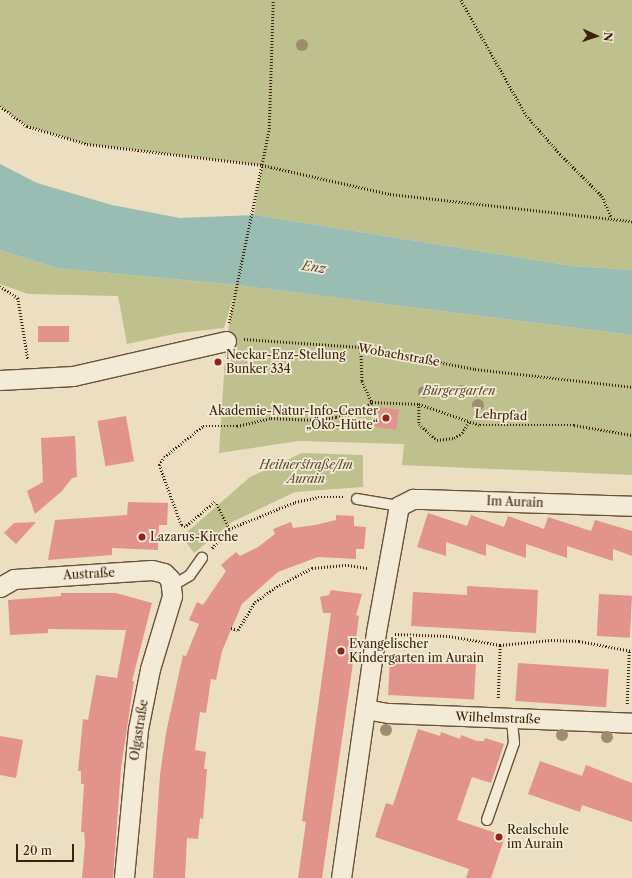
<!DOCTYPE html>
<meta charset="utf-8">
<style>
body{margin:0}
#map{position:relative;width:632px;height:878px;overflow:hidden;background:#ecdfc1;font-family:"Libre Caslon Text",serif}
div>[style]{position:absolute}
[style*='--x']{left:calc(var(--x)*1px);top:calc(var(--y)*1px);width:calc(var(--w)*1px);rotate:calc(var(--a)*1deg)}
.green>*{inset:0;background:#bec08e}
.water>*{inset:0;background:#99bdb2}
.building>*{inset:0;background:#e1938c;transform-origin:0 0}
.path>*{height:2.5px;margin-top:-1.25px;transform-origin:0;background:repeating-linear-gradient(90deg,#3d2207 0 1px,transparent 0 3px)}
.roads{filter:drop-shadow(1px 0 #695136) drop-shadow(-1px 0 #695136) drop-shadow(0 1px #695136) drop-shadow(0 -1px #695136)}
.service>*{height:10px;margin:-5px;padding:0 5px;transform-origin:5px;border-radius:5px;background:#f3ead7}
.minor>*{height:19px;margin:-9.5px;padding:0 9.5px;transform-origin:9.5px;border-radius:9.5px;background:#f3ead7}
.trees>*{width:12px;height:12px;margin:-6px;border-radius:50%;background:#9d8d6d}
.dots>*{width:11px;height:11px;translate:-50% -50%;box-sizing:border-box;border:2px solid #f3ead7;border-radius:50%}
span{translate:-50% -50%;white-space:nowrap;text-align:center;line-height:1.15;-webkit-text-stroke:3.5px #f3ead7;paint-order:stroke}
.poi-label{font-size:12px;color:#3d2207}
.left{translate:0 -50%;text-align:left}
.right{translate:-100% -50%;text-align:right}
.street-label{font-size:12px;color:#3d2207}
.park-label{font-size:12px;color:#5d4a29;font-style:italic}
.water-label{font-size:13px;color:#59503a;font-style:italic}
.north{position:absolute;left:576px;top:16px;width:40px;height:40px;-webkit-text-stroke:3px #f3ead7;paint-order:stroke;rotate:93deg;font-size:11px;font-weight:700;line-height:16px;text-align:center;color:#3d2207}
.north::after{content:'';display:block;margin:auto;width:14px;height:18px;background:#3d2207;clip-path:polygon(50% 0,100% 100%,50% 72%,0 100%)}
.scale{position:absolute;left:16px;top:844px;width:58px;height:18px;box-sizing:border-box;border:2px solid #3d2207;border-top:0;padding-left:5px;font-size:12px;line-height:14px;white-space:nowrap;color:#3d2207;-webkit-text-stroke:3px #f3ead7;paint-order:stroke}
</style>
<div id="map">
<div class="green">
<div style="clip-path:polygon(0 0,632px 0,632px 270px,573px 266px,254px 215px,262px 165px,87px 144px,27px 126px,0 106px)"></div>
<div style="clip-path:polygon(0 250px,57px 268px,236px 285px,632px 335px,632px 475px,402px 465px,404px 444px,298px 441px,219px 453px,226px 341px,236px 288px,224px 328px,179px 333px,127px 344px,118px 296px,28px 294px,0 284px)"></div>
<div style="clip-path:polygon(302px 453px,363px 455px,363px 487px,295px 492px,232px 522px,194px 553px,183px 538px,187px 532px,250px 477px)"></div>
</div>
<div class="water">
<div style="clip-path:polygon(0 164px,37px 183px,112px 205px,180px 218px,254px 215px,573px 266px,632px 270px,632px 335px,237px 285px,57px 268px,0 250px)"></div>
</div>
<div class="building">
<div style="left:38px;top:326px;width:31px;height:16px"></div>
<div style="left:376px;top:407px;width:23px;height:20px;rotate:7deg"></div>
<div style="left:126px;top:416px;width:46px;height:29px;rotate:80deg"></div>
<div style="clip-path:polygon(75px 436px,77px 477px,72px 478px,62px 491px,35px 514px,27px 491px,43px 482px,41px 438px)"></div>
<div style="clip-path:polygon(128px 502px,168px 503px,167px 525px,159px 525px,158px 550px,112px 548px,112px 555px,48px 560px,55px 520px,127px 515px)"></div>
<div style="clip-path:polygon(428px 513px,467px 526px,471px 515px,504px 527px,508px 516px,544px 529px,548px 517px,591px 531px,595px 520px,632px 531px,632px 556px,613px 549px,613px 561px,567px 546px,567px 558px,526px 544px,526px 558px,486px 544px,486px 556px,446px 542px,446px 556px,417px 547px)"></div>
<div style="clip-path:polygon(336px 515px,354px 516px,354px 526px,366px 527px,364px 549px,356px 549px,356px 559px,318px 557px,278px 572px,242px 604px,222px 651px,216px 680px,211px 679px,206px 713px,200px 712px,195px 750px,206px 752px,204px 769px,207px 769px,203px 819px,200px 818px,198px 839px,187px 838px,185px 878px,153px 878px,160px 775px,166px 733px,183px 655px,186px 656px,199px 624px,189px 620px,197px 602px,203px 605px,226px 571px,221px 565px,236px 552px,240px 556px,258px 547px,275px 534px,273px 529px,291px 522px,293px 528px,315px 525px,336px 520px)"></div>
<div style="clip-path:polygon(36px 522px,16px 544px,4px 533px,14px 523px)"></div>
<div style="clip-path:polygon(467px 586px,538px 590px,536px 633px,411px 626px,413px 592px,467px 595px)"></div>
<div style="clip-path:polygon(331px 590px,362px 594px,356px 615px,359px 616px,351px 677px,322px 878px,298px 878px,306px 822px,302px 821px,331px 613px,323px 613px,320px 597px,329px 595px)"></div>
<div style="clip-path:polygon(61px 593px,116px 593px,152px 603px,132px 681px,134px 681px,121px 768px,113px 878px,82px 878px,85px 843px,84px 832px,81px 832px,84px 784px,81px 784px,81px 771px,78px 771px,83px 719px,88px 720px,96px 675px,117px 678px,126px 630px,48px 629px,48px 633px,10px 635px,8px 600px,61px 596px)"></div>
<div style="left:599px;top:594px;width:33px;height:42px;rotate:3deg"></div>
<div style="left:390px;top:659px;width:86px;height:36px;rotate:3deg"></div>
<div style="left:518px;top:663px;width:91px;height:38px;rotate:4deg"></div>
<div style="clip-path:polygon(418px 729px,440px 736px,441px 732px,460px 739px,461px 735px,477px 741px,484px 741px,485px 738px,504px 744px,491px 783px,472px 777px,457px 820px,505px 836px,491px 878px,466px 878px,469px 869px,375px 837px,386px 803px,393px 805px)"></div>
<div style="clip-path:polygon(0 736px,23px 740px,16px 778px,0 775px)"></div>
<div style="clip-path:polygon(540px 761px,582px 776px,586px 765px,632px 783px,632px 822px,582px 805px,580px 812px,528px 794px)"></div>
</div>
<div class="path">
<div style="--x:461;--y:0;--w:132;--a:60.5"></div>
<div style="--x:526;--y:115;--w:52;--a:48.9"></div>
<div style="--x:560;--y:154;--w:59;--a:45"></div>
<div style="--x:602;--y:196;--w:24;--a:66"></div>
<div style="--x:0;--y:106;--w:34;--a:37"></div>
<div style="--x:27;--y:126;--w:63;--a:16.7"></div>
<div style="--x:87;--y:144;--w:176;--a:6.8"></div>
<div style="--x:262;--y:165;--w:131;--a:12.8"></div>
<div style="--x:390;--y:194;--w:244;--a:6.4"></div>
<div style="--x:0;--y:286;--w:22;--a:34"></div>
<div style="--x:18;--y:298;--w:62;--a:80.7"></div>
<div style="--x:229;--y:323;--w:198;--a:-78.3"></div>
<div style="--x:269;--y:129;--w:129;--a:-88.2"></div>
<div style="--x:244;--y:339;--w:117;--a:3.9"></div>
<div style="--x:361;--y:347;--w:116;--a:10.9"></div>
<div style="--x:475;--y:369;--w:158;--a:6.5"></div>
<div style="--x:361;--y:347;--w:34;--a:88"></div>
<div style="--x:362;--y:381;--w:23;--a:65"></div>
<div style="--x:372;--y:402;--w:47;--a:2.4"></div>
<div style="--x:419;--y:404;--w:65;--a:19"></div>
<div style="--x:480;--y:425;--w:94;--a:0"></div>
<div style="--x:574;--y:425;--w:59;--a:9.8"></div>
<div style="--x:419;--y:404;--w:20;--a:90"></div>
<div style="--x:419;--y:424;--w:24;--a:42"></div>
<div style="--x:437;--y:440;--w:17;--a:-7"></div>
<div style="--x:454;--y:438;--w:9;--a:-32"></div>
<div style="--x:462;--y:433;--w:13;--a:-58"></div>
<div style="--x:229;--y:529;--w:30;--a:-117"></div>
<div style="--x:215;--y:502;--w:39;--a:140"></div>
<div style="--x:185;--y:527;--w:4;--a:-153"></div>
<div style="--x:181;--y:525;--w:64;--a:-110.1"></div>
<div style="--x:159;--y:465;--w:9;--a:-58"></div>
<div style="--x:164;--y:457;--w:50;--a:-38.5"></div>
<div style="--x:203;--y:426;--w:34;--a:0"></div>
<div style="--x:237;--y:426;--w:35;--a:-13"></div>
<div style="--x:271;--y:418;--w:43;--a:2.7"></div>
<div style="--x:314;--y:420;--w:22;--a:-8"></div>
<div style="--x:336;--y:417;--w:23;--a:-10"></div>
<div style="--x:359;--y:413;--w:17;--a:-40"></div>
<div style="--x:212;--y:548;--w:25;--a:-48"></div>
<div style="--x:229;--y:529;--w:71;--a:-22.2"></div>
<div style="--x:295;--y:502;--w:24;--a:-12"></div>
<div style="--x:318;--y:497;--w:25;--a:0"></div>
<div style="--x:231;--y:628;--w:7;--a:16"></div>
<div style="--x:238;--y:630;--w:33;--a:-59"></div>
<div style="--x:255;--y:602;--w:24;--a:-36"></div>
<div style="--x:274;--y:588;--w:43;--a:-27.8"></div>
<div style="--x:312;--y:568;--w:36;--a:-5"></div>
<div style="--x:348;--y:565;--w:20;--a:9"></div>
<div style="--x:395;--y:634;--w:54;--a:2.1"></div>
<div style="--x:449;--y:636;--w:52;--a:10"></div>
<div style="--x:500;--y:645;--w:51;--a:-5.6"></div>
<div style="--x:551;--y:640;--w:28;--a:2"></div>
<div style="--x:579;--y:641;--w:54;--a:10.7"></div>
<div style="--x:498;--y:698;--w:53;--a:-87.8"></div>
<div style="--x:627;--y:704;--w:53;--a:-87.8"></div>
</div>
<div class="roads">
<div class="service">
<div style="--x:357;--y:499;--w:43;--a:9.5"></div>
<div style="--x:172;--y:586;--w:21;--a:-31"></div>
<div style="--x:190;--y:575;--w:21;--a:-55"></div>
<div style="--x:487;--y:820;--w:82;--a:-70.7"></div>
<div style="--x:514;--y:743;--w:25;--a:-95"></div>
</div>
<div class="minor">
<div style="--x:0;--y:380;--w:73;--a:-3.1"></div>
<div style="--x:73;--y:376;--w:157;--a:-12.9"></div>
<div style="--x:0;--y:587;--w:16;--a:-30"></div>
<div style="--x:14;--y:579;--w:138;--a:-3.7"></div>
<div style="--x:152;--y:570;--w:12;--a:14"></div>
<div style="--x:164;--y:573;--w:8;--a:45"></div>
<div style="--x:170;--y:579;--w:17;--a:83"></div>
<div style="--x:172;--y:596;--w:76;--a:106.8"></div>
<div style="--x:150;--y:669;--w:61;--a:101.3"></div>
<div style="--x:138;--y:729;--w:150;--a:95.4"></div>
<div style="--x:365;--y:709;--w:23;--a:10"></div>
<div style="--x:388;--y:713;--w:244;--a:2.3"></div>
<div style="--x:341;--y:878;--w:248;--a:-81.9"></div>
<div style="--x:376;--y:632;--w:128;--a:-79.7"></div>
<div style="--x:399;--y:506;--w:16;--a:-27"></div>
<div style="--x:413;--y:499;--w:11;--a:0"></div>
<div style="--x:424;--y:499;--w:208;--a:1.9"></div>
</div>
</div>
<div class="trees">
<div style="left:302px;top:45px"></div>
<div style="left:461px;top:391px"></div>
<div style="left:424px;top:392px"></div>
<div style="left:478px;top:405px"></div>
<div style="left:386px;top:730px"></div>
<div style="left:562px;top:735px"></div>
<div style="left:607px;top:737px"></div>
</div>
<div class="dots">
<div style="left:218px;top:362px;background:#8f2418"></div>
<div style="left:386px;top:418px;background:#8f2418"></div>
<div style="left:142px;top:537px;background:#8f2418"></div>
<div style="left:341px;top:651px;background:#8f2418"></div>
<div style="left:499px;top:837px;background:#8f2418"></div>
</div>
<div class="poi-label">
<span class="left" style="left:226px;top:362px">Neckar-Enz-Stellung<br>Bunker 334</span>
<span class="right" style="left:378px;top:418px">Akademie-Natur-Info-Center<br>„Öko-Hütte“</span>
<span class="left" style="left:150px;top:537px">Lazarus-Kirche</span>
<span class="left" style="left:349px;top:651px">Evangelischer<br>Kindergarten im Aurain</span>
<span class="left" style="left:507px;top:837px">Realschule<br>im Aurain</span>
</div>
<div class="street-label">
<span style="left:399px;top:355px;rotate:10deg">Wobachstraße</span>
<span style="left:501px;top:415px;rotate:3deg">Lehrpfad</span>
<span style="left:515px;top:502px;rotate:2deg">Im Aurain</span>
<span style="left:89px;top:574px;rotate:-3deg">Austraße</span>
<span style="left:498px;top:718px;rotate:2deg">Wilhelmstraße</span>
<span style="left:139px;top:730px;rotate:-81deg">Olgastraße</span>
</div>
<div class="park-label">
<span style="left:459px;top:391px">Bürgergarten</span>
<span style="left:306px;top:472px">Heilnerstraße/Im<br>Aurain</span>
</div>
<div class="water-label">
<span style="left:314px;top:267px;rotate:8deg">Enz</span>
</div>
<div class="north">N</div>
<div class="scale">20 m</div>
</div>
